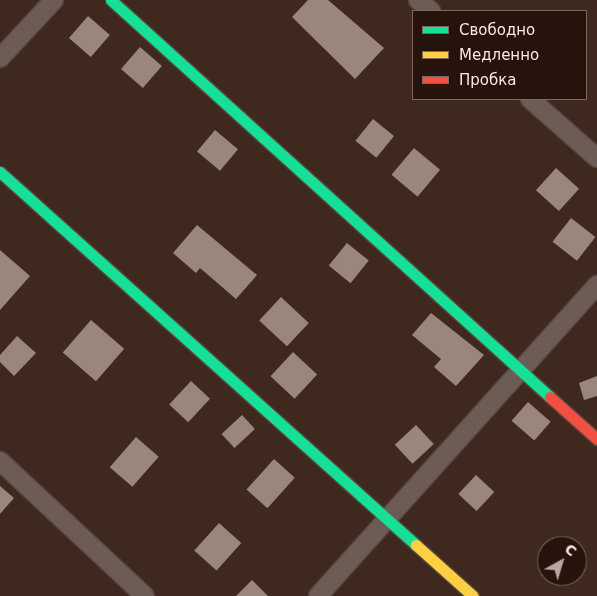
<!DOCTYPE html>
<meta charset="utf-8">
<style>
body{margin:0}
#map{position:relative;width:597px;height:596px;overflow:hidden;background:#3f291f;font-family:"DejaVu Sans",sans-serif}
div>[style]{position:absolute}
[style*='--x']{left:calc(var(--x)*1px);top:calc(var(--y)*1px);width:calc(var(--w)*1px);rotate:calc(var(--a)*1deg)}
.building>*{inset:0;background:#9b867e;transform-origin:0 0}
.roads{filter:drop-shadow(1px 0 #58463f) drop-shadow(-1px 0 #58463f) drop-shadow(0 1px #58463f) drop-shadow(0 -1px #58463f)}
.street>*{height:18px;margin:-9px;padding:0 9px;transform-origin:9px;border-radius:9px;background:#6d5b55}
.fast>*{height:11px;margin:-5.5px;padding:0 5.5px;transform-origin:5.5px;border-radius:5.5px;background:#16e098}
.slow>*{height:11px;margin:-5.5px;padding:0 5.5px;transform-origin:5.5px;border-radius:5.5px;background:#ffcf43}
.jam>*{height:11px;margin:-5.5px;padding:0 5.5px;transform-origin:5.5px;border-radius:5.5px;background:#f24e42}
span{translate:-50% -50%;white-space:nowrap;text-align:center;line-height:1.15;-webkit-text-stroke:5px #25130c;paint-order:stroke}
.legend{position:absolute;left:412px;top:10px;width:175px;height:90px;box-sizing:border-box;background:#25130c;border:1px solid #7c6860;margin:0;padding:6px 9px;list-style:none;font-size:15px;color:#fee8df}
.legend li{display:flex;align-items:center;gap:10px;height:25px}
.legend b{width:25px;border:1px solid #7c6860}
.north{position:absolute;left:537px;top:536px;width:50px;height:50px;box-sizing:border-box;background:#25130c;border:1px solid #7c6860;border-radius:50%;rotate:39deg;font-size:14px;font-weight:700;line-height:20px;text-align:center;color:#fee8df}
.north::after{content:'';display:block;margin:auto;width:18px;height:22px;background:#bba59c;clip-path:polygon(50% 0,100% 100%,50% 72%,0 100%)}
</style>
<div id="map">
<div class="building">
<div style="clip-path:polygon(308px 0,328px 0,384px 48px,355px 79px,292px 17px)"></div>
<div style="left:88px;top:16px;width:29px;height:29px;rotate:41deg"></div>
<div style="left:140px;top:47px;width:29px;height:29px;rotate:41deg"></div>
<div style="left:373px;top:119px;width:27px;height:28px;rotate:39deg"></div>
<div style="left:215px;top:130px;width:30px;height:28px;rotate:40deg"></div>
<div style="left:414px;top:148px;width:34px;height:35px;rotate:40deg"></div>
<div style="left:556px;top:168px;width:31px;height:30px;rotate:42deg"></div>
<div style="left:571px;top:218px;width:31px;height:30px;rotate:38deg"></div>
<div style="clip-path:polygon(197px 225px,257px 275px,236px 299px,200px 268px,196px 273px,173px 253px)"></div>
<div style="left:347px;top:243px;width:28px;height:29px;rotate:39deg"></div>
<div style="clip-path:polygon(0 250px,30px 276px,0 310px)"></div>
<div style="left:281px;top:297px;width:38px;height:32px;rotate:43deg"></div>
<div style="clip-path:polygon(431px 313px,484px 355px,456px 386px,434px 367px,441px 359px,412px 335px)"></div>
<div style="left:91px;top:320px;width:44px;height:43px;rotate:41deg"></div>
<div style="clip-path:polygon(17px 336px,36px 353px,14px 376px,0 362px,0 355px)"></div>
<div style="left:293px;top:352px;width:33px;height:33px;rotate:43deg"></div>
<div style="clip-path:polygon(597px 376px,597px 396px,584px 400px,579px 383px)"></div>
<div style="left:191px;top:381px;width:26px;height:32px;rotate:43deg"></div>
<div style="left:528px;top:402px;width:30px;height:25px;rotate:41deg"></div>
<div style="left:242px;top:415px;width:19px;height:28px;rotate:47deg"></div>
<div style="left:416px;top:425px;width:26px;height:29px;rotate:47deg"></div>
<div style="left:136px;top:437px;width:30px;height:40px;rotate:41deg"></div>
<div style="left:274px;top:459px;width:28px;height:41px;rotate:42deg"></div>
<div style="left:476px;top:475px;width:25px;height:26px;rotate:43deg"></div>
<div style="clip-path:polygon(0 486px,14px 498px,0 514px)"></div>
<div style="left:219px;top:523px;width:30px;height:37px;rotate:42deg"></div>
<div style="clip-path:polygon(252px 580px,268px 596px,236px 596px)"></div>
</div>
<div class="roads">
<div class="street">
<div style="--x:418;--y:0;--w:17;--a:40"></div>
<div style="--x:0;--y:58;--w:79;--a:-47"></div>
<div style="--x:530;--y:99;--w:89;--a:41.4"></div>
<div style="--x:0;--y:461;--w:198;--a:43"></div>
<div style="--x:318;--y:596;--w:418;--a:-48.1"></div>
</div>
<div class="fast">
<div style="--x:111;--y:0;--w:592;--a:42.12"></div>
<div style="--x:0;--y:172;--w:559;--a:41.88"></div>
</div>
<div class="slow">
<div style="--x:416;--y:545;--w:76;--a:41.8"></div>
</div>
<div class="jam">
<div style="--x:550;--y:397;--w:63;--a:41.8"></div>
</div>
</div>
<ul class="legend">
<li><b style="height:6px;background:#16e098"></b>Свободно</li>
<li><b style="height:6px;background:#ffcf43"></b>Медленно</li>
<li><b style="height:6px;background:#f24e42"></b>Пробка</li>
</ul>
<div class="north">С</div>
</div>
